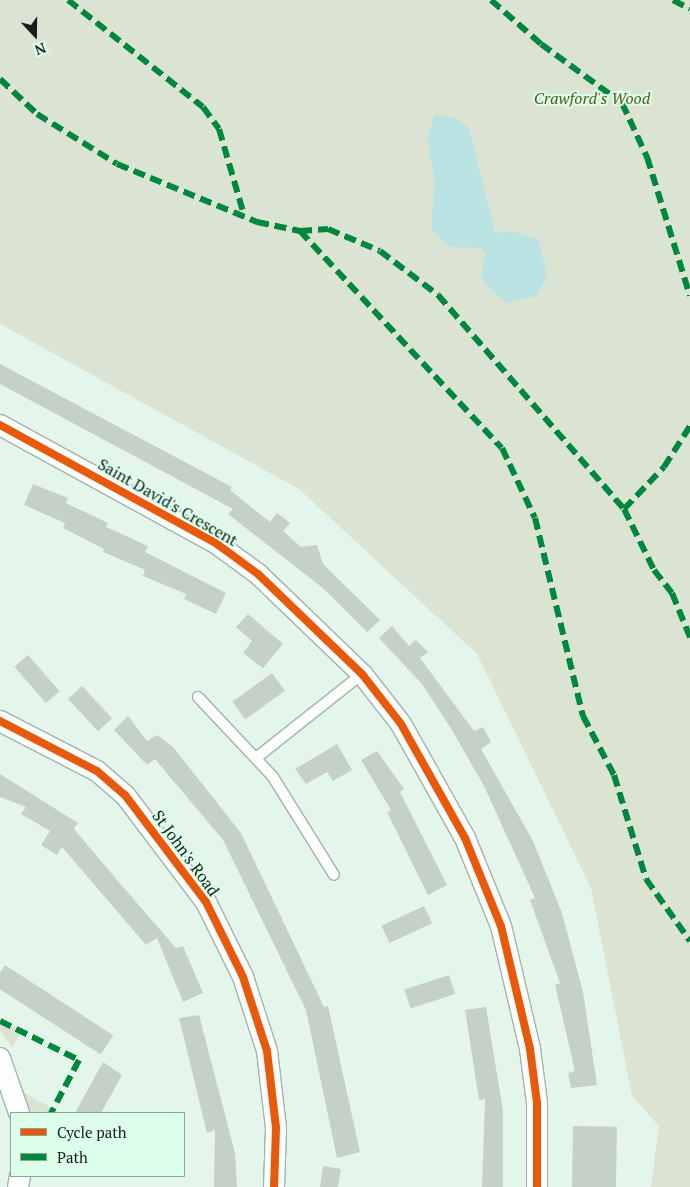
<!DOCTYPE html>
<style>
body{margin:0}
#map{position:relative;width:690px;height:1187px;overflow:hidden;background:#e4f6eb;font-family:"PT Serif",serif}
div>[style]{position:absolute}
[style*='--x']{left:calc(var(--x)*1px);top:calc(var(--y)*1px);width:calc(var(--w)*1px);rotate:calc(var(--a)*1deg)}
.green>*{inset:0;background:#dbe4d2}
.water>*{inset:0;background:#bae2e3}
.building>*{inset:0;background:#c5d1c7;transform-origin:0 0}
.roads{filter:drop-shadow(1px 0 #a4b2aa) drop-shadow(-1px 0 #a4b2aa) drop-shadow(0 1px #a4b2aa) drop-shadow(0 -1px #a4b2aa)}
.service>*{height:10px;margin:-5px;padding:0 5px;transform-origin:5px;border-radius:5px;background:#fbfefc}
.minor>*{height:20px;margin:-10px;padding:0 10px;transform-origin:10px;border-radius:10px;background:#fbfefc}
.quiet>*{height:6px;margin-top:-3px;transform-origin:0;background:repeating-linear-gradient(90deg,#00873e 0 12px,transparent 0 18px)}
.cycleway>*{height:8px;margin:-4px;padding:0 4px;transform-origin:4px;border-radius:4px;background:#e8590c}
span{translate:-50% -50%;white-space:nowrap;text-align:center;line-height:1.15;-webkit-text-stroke:4px #dcfeea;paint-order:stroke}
.park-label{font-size:16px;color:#54591e;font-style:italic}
.street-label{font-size:16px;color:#131f18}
.legend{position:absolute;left:10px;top:1112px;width:175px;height:65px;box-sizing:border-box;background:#dcfeea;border:1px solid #8ca596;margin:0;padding:6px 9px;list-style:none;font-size:15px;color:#131f18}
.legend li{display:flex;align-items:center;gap:10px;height:25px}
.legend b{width:25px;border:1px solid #8ca596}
.north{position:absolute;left:10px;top:10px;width:50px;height:50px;-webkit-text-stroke:4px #dcfeea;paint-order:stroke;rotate:159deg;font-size:14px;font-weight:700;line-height:20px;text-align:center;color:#131f18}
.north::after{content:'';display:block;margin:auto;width:18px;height:22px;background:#131f18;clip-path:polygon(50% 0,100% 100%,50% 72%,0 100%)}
</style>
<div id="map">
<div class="green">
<div style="clip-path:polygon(evenodd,0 0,690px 0,690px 1187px,651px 1187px,659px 1126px,632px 1096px,591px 888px,477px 654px,299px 489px,0 324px,0 0,469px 128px,495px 233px,510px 231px,481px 280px,485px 255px,481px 247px,450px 247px,431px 230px,434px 181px,427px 138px,469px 128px)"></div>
<div style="clip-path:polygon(0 1021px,22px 1030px,12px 1048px,0 1030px)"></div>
<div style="clip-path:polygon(19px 1090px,54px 1109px,51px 1113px,26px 1113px)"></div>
</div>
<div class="water">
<div style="clip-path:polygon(435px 115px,454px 118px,469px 128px,495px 233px,510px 231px,538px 239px,547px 274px,537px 296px,506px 303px,481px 280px,485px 255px,481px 248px,450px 247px,431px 230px,434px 181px,427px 138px)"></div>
</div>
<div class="building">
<div style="clip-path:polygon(0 364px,232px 487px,230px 490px,270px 522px,277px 513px,290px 523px,283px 531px,301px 547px,317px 545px,323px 564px,380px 620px,367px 632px,324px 589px,228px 514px,233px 509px,0 384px)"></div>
<div style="clip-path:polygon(33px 484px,68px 498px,66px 503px,108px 523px,106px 527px,148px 546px,145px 552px,226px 593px,216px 614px,184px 599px,186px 594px,143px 576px,145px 570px,103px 552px,104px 549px,63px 528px,65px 523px,24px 505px)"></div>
<div style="clip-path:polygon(248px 614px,283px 644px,263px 668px,243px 653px,252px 641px,236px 627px)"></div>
<div style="clip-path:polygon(392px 626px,409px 646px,416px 640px,428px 652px,420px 658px,474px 731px,483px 727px,491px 742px,481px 749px,533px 841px,562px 913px,583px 992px,597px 1085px,571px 1088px,568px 1073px,575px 1071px,555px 985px,560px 983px,530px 900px,535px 898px,484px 786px,452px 730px,422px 684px,379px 638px)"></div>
<div style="left:28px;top:655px;width:48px;height:18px;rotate:49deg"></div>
<div style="left:272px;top:673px;width:22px;height:49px;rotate:54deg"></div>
<div style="left:82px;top:686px;width:44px;height:19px;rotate:47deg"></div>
<div style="clip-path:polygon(128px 716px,147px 741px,157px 735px,173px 747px,241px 833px,324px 1007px,328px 1006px,360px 1152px,337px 1158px,306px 1010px,223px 840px,155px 759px,147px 765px,114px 730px)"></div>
<div style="clip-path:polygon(337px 744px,352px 770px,333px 781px,327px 772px,306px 784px,295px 769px)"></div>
<div style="clip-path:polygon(377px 751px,404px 789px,400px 792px,447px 885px,428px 895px,387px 812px,391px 810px,361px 760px)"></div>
<div style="clip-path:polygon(0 774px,78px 823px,74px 829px,123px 887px,176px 948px,183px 946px,203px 993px,183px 1002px,157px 938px,146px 945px,62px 847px,57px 855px,41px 845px,50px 831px,21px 814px,26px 807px,0 797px)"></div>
<div style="left:424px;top:906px;width:19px;height:47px;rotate:65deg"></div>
<div style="left:5px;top:965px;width:129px;height:23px;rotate:33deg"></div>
<div style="left:449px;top:975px;width:20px;height:47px;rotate:72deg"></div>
<div style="clip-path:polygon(486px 1007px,503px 1111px,503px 1187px,482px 1187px,485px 1099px,479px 1100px,465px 1010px)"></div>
<div style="clip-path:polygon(199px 1015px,235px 1153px,237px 1187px,214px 1187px,215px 1130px,207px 1133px,179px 1018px)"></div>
<div style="clip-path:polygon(103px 1062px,122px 1075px,101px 1113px,75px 1113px)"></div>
<div style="left:573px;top:1126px;width:44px;height:61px;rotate:1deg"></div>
<div style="clip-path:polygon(323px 1166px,341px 1169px,338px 1187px,320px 1187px)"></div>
</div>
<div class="roads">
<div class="service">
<div style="--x:198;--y:697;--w:110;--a:46.8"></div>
<div style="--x:273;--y:777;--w:115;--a:58.1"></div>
<div style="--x:256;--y:758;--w:135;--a:-38.4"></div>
</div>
<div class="minor">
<div style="--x:0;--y:425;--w:247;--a:28.7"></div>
<div style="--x:217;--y:544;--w:51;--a:36.2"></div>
<div style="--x:258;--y:574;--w:144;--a:43.9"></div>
<div style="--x:362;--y:674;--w:63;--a:52"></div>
<div style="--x:401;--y:724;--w:131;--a:60.7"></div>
<div style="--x:465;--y:838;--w:95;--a:67.8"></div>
<div style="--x:501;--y:926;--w:126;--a:76.7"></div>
<div style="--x:530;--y:1049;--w:54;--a:82.6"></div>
<div style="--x:537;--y:1103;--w:84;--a:90"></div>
<div style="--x:0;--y:721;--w:109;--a:27.3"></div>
<div style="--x:97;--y:771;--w:37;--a:41"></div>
<div style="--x:125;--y:795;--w:134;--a:52.9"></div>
<div style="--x:206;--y:902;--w:84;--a:63.7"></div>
<div style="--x:243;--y:977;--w:78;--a:72"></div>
<div style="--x:267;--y:1051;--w:78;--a:83.3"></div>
<div style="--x:276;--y:1128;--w:59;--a:91.9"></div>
<div style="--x:0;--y:1058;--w:58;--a:70.9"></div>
<div style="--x:18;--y:1187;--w:11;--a:-80"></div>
</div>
</div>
<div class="quiet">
<div style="--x:68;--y:0;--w:172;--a:38.4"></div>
<div style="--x:203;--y:107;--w:27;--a:54"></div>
<div style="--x:219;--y:129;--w:90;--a:73.8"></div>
<div style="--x:491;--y:0;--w:67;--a:41.3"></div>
<div style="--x:541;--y:44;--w:100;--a:36.1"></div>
<div style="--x:622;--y:103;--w:60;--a:65.2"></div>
<div style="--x:647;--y:157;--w:145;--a:72.8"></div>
<div style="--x:673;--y:0;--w:19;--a:28"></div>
<div style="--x:0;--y:79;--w:51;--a:43.4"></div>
<div style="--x:37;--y:114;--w:94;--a:32"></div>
<div style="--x:117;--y:164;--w:152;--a:22.5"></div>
<div style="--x:257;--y:222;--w:44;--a:11.8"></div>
<div style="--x:300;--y:231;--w:28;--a:-4"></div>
<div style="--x:328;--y:229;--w:56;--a:22.9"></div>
<div style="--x:380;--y:251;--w:73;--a:37.2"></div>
<div style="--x:438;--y:295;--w:284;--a:49"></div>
<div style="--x:624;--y:509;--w:68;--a:63.8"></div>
<div style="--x:654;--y:570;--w:29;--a:52"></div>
<div style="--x:672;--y:593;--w:48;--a:67.8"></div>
<div style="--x:300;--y:231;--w:296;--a:47.1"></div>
<div style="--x:502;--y:448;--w:77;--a:64.8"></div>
<div style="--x:535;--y:518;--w:204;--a:76.4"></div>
<div style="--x:583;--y:716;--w:67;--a:62.3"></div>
<div style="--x:614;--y:775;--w:109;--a:72.9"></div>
<div style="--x:646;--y:879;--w:76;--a:54.6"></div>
<div style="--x:624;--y:509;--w:58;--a:-46.4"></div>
<div style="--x:664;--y:467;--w:49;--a:-57.6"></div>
<div style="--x:0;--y:1021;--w:88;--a:26.3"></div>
<div style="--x:79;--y:1060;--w:60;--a:117.8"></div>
</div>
<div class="cycleway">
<div style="--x:0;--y:425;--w:247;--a:28.7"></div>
<div style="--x:217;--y:544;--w:51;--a:36.2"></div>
<div style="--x:258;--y:574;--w:144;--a:43.9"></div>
<div style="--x:362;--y:674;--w:63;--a:52"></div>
<div style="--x:401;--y:724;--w:131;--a:60.7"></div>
<div style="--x:465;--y:838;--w:95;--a:67.8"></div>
<div style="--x:501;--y:926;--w:126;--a:76.7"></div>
<div style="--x:530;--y:1049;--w:54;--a:82.6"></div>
<div style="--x:537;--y:1103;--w:84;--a:90"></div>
<div style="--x:0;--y:721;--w:109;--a:27.3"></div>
<div style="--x:97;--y:771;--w:37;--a:41"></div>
<div style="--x:125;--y:795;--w:134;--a:52.9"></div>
<div style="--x:206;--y:902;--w:84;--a:63.7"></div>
<div style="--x:243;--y:977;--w:78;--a:72"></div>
<div style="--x:267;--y:1051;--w:78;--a:83.3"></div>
<div style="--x:276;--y:1128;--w:59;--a:91.9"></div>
</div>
<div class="park-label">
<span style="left:592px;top:98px">Crawford's Wood</span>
</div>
<div class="street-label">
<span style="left:168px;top:502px;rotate:30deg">Saint David's Crescent</span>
<span style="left:186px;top:853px;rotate:54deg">St John's Road</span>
</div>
<ul class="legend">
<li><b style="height:6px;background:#e8590c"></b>Cycle path</li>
<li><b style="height:6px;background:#00873e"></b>Path</li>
</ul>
<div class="north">N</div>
</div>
